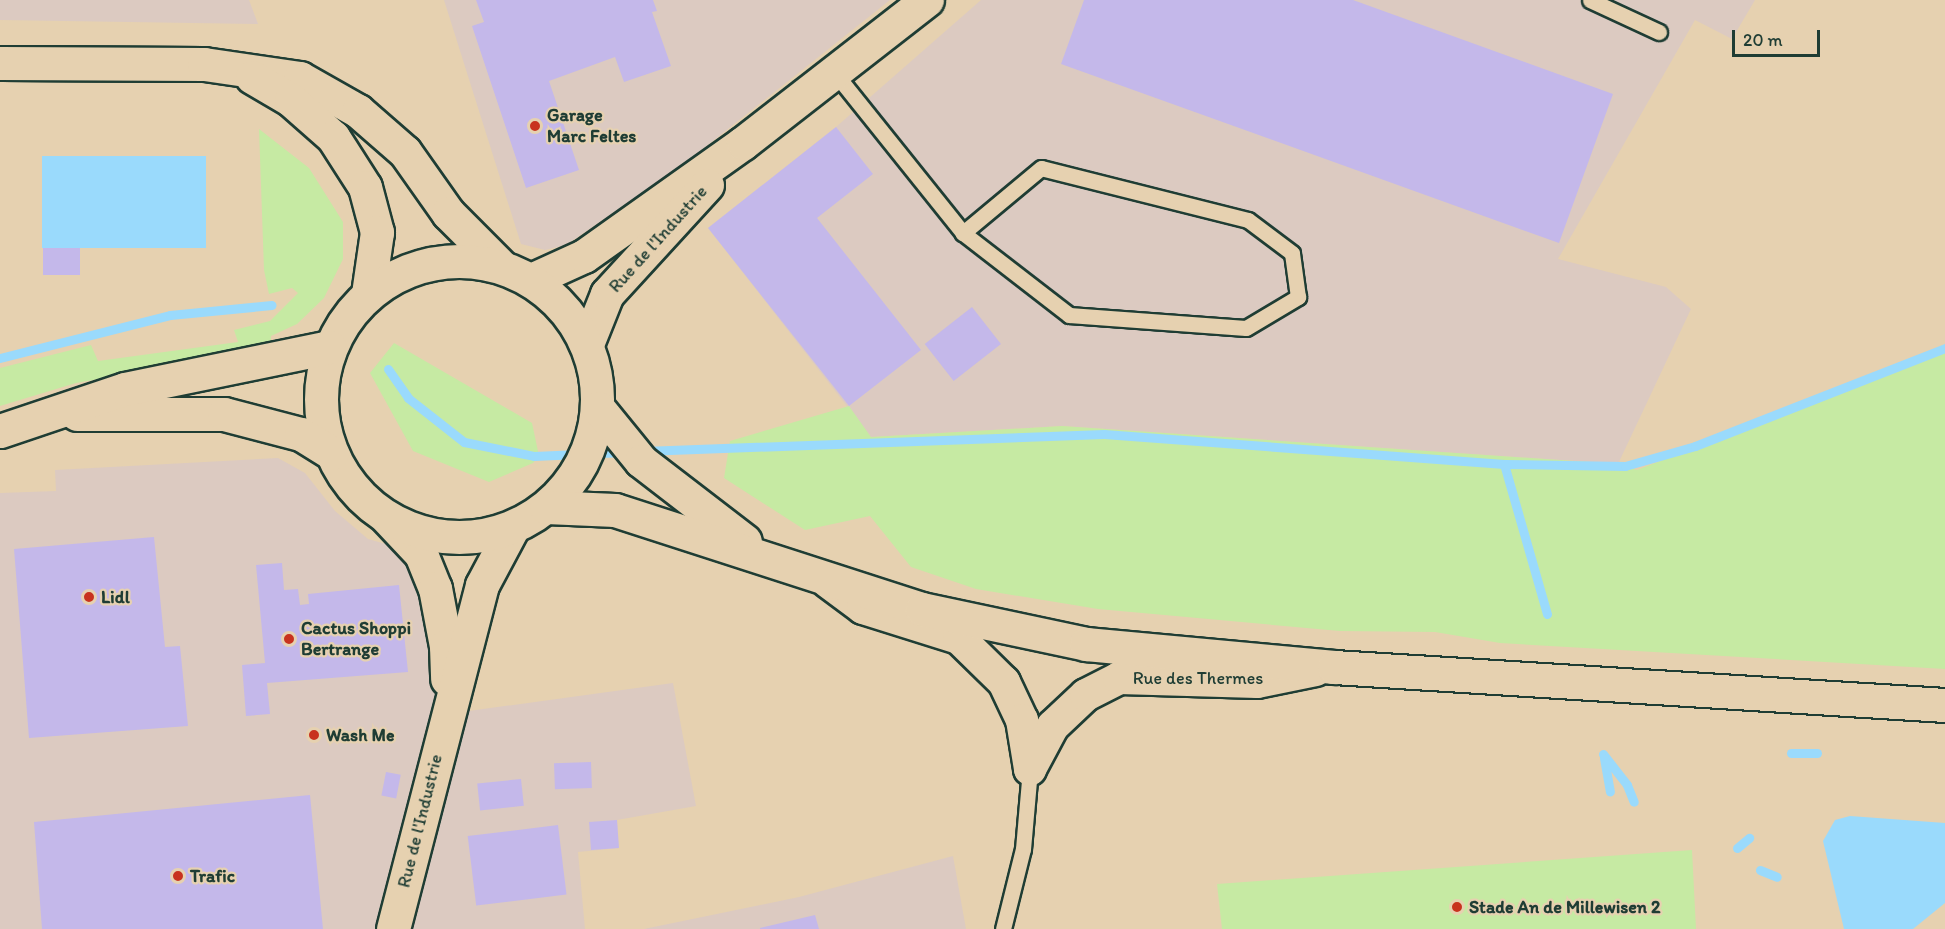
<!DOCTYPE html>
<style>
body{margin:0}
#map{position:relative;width:1945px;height:929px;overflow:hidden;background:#e6d1b0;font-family:Itim,sans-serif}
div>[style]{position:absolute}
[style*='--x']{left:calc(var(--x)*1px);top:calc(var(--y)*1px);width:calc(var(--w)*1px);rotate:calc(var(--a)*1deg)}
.built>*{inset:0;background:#dccac1}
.green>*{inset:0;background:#c6eaa3}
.water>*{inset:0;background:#9adafc;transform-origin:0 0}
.stream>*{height:9px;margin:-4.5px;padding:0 4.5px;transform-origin:4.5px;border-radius:4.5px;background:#9adafc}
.building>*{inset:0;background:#c4b8ea;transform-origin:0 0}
.roads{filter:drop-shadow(2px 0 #1f3d34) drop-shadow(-2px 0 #1f3d34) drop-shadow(0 2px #1f3d34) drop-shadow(0 -2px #1f3d34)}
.lane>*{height:15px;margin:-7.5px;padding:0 7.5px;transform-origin:7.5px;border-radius:7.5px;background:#e6d1b0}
.street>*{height:32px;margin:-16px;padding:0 16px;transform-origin:16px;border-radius:16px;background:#e6d1b0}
.secondary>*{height:33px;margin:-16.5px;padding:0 16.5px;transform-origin:16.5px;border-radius:16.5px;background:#e6d1b0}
.primary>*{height:33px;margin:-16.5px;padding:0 16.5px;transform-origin:16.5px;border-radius:16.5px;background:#e6d1b0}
.primary>.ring{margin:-16.5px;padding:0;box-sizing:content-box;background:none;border:33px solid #e6d1b0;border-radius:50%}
.dots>*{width:16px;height:16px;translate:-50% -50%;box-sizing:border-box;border:3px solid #e6d1b0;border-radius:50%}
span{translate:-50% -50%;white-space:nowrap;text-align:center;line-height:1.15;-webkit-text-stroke:4.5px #e6d1b0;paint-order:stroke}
.poi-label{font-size:18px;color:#1f3d34;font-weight:700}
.left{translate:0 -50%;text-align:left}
.street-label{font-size:18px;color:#1f3d34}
.scale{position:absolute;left:1732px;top:30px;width:88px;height:27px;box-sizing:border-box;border:3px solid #1f3d34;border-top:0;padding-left:8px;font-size:18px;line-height:21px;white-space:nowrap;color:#1f3d34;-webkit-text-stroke:4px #e6d1b0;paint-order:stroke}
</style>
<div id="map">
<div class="built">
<div style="clip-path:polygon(0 0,249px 0,258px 24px,0 20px)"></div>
<div style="clip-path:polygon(444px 0,890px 0,679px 168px,566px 245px,545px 250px,521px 244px)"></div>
<div style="clip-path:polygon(981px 0,1755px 0,1732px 39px,1695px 20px,1558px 259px,1666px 287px,1691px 309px,1618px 464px,1062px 426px,871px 437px,708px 228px,836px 127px)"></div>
<div style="clip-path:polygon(278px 458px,305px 473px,335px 511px,368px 539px,421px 554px,447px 714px,673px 683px,696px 806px,617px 820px,619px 848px,578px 852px,585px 929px,0 929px,0 493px,56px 491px,55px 470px)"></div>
<div style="clip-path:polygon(953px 856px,966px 929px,644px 929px,799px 897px)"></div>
</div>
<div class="green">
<div style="clip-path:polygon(259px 129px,309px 168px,343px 222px,343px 259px,324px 298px,297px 324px,271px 336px,270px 349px,76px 383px,0 406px,0 368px,91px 345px,98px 361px,238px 342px,234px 330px,270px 321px,298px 293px,292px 288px,269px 294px,264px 270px)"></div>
<div style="clip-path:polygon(394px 343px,532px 423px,539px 456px,533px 463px,489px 482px,413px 451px,370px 373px)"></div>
<div style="clip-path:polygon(1945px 351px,1945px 669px,1500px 643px,1435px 632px,1340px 631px,1098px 609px,976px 589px,911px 567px,870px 516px,805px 530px,724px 478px,730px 441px,849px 406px,871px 437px,1062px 426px,1618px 464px,1637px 470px)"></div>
<div style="clip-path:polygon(1692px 850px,1696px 929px,1222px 929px,1217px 884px)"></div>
</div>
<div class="water">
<div style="left:42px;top:156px;width:164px;height:92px"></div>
<div style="clip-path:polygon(1850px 816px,1945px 823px,1945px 903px,1913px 929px,1844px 929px,1823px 841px,1835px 820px)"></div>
</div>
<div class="stream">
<div style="--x:0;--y:358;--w:175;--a:-14.2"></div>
<div style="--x:170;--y:315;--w:102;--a:-5.6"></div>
<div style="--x:388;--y:369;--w:35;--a:55"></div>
<div style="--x:408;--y:398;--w:71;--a:38.2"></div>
<div style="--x:464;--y:442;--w:71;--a:11.3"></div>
<div style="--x:534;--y:456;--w:90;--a:-2.5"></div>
<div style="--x:643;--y:451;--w:461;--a:-2.1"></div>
<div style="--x:1104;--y:434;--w:401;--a:4.3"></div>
<div style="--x:1504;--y:464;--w:121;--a:0.9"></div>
<div style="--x:1625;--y:466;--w:73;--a:-15.9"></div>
<div style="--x:1695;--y:446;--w:269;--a:-21.4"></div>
<div style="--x:1504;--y:464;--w:156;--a:74"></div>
<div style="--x:1791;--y:753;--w:26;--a:0"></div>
<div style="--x:1603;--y:754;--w:39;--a:52"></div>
<div style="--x:1627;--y:785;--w:18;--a:68"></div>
<div style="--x:1604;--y:758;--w:34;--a:80"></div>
<div style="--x:1737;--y:848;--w:16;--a:-40"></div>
<div style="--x:1760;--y:870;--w:18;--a:22"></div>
</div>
<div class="building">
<div style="clip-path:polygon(476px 0,653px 0,657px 11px,652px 12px,671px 66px,624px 82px,615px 57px,549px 81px,579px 170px,526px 188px,472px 26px,484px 22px)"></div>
<div style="clip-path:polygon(1084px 0,1353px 0,1613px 94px,1559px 243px,1061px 64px)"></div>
<div style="clip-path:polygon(836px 127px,873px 174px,817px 218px,921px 350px,849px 406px,708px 228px)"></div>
<div style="left:43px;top:248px;width:37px;height:27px"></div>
<div style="left:972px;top:307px;width:47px;height:60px;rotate:52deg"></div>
<div style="clip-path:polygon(154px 537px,165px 647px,180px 646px,188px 726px,29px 738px,14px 549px)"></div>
<div style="clip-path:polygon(282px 563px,284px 590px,298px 589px,300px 605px,309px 604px,308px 594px,399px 585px,408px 672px,267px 683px,270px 714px,246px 716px,242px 665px,265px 663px,256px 565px)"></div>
<div style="left:591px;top:762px;width:26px;height:37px;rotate:88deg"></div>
<div style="left:386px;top:772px;width:15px;height:24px;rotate:11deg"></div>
<div style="left:521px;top:779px;width:27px;height:44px;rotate:84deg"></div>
<div style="clip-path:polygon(310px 795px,323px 929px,42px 929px,34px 822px)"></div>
<div style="left:617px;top:820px;width:28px;height:28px;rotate:86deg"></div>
<div style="left:558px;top:825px;width:70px;height:91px;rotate:83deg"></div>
<div style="clip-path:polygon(815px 915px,819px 929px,760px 929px,760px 928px)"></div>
</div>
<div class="roads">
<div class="lane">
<div style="--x:1590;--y:0;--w:76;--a:24.9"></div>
<div style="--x:834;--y:72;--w:206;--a:51.3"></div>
<div style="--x:963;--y:233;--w:134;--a:37.7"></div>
<div style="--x:1069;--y:315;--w:177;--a:4.2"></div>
<div style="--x:1246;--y:328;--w:61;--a:-30.8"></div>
<div style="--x:1298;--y:297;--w:44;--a:-97.8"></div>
<div style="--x:1292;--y:253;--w:55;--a:-143.1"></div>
<div style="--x:1248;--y:220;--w:213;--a:-165.9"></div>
<div style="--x:1041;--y:168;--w:102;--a:140.2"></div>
<div style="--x:1003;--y:929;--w:82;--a:-76"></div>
<div style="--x:1023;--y:849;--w:80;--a:-85"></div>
</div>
<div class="street">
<div style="--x:828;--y:582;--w:44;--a:36.6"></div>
<div style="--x:863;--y:608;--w:101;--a:17.4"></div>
<div style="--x:959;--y:638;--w:63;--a:44.4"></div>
<div style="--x:1004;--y:682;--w:42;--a:64.7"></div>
<div style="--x:1022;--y:720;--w:50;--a:80.7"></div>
<div style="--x:1030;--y:769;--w:49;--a:-61.9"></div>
<div style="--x:1053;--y:726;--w:45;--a:-43.2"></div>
<div style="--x:1086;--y:695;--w:37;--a:-27"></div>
<div style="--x:1119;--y:678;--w:138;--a:1.7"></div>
<div style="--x:1257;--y:682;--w:60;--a:-11.5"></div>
</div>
<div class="secondary">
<div style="--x:531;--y:280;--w:58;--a:-24.4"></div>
<div style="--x:584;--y:256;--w:195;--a:-35.4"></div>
<div style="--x:743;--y:143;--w:233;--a:-37.9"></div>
<div style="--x:587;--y:344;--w:54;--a:-68.2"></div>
<div style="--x:607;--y:294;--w:148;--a:-47.5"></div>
<div style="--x:387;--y:518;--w:50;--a:46.6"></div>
<div style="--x:421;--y:554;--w:37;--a:68"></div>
<div style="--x:435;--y:588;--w:59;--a:79.3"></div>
<div style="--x:446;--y:646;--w:33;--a:88"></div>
<div style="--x:393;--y:929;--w:355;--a:-75.5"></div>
<div style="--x:482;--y:585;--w:66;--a:-61.9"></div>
</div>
<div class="primary">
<div style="--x:0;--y:63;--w:204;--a:0.3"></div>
<div style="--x:204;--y:64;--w:97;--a:8.3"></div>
<div style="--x:300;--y:78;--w:67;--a:29.6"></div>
<div style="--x:358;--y:111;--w:62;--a:41.1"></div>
<div style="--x:405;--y:152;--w:75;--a:54.8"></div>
<div style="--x:448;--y:213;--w:74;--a:45"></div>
<div style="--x:252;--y:77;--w:45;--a:30.5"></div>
<div style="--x:291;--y:100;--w:56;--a:41.4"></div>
<div style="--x:333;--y:137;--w:59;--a:57.4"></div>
<div style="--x:365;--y:187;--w:47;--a:75.1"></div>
<div style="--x:377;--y:232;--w:63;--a:98.3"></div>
<div class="ring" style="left:321px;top:261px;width:243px;height:243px"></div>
<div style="--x:598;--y:408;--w:68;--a:50.9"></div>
<div style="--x:641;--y:461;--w:131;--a:37.6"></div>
<div style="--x:77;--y:414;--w:147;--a:0"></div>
<div style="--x:224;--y:414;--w:80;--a:14.6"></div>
<div style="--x:301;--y:434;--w:36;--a:32"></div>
<div style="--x:0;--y:431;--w:132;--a:-18.6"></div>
<div style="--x:125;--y:389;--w:209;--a:-11.6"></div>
<div style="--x:546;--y:507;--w:69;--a:2.5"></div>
<div style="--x:615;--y:510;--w:323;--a:17.9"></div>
<div style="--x:922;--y:609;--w:168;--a:12"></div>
<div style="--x:1086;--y:644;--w:249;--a:5.3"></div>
<div style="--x:1334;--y:667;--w:612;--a:3.56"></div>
</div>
</div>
<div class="dots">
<div style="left:535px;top:126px;background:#c8321e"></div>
<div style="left:89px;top:597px;background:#c8321e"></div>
<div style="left:289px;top:639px;background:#c8321e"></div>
<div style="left:314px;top:735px;background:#c8321e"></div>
<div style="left:178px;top:876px;background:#c8321e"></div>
<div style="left:1457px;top:907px;background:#c8321e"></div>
</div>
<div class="poi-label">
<span class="left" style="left:547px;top:126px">Garage<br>Marc Feltes</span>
<span class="left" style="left:101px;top:597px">Lidl</span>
<span class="left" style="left:301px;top:639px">Cactus Shoppi<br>Bertrange</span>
<span class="left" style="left:326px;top:735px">Wash Me</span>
<span class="left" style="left:190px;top:876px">Trafic</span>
<span class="left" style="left:1469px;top:907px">Stade An de Millewisen 2</span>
</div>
<div class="street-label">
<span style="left:658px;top:239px;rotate:-48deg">Rue de l'Industrie</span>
<span style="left:1198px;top:678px">Rue des Thermes</span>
<span style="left:420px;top:821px;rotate:-76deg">Rue de l'Industrie</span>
</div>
<div class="scale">20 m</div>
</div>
